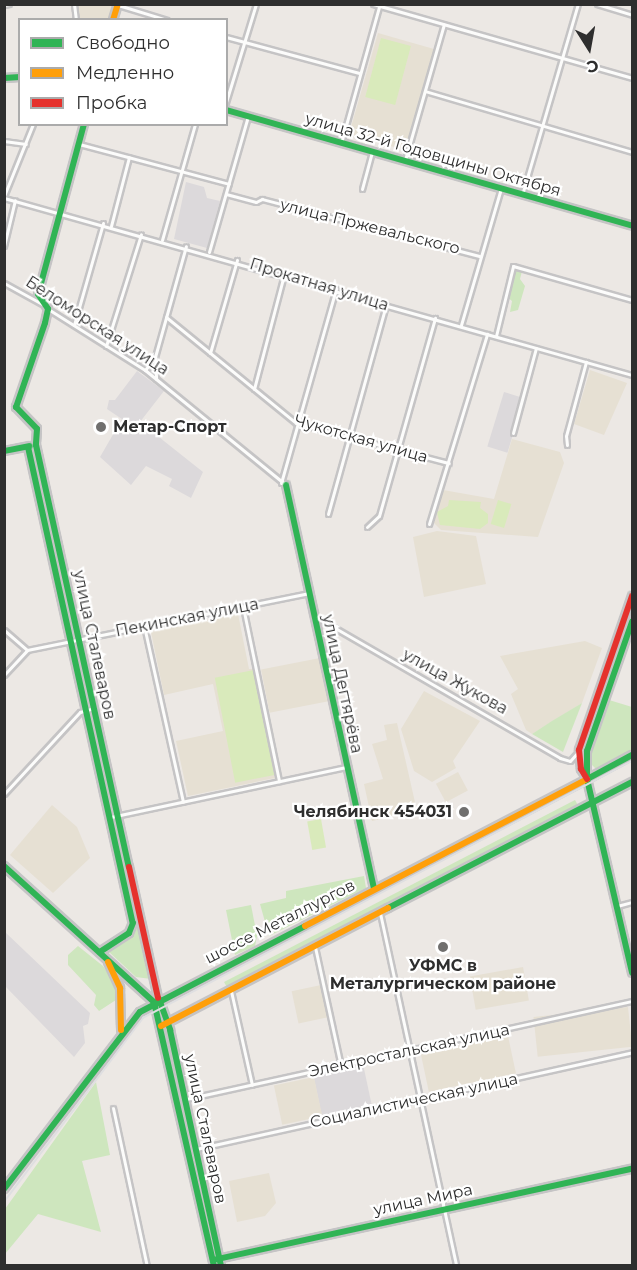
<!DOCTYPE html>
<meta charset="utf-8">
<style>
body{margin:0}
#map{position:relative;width:637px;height:1270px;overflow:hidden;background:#ece8e4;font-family:Montserrat,sans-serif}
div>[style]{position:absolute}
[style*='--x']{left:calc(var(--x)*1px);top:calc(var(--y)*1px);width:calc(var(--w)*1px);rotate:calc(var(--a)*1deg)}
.industrial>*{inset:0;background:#dcd9db;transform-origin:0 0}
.education>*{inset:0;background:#e6e0d3;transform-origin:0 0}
.green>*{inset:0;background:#cee6be}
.pitch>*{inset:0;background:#d9eabb;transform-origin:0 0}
.roads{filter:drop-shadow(2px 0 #c5c4c5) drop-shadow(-2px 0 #c5c4c5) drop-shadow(0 2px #c5c4c5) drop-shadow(0 -2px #c5c4c5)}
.street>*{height:3px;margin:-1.5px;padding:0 1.5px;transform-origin:1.5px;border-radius:1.5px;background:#fcfcfb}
.fast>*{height:6px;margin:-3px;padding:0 3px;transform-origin:3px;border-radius:3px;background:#30b455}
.slow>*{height:6px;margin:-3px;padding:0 3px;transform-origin:3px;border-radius:3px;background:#ff9f0a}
.jam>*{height:6px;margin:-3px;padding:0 3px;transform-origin:3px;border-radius:3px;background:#e5322d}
.tram>*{height:1.5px;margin:-0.75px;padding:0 0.75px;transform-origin:0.75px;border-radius:0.75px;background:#dfdfe1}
.dots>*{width:16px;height:16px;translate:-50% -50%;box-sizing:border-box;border:3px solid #fff;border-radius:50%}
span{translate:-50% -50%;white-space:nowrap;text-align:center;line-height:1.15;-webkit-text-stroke:4.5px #fff;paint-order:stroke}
.street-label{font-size:16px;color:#2e2e2e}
.poi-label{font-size:16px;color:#2e2e2e;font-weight:700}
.left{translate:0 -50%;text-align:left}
.right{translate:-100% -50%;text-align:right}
.frame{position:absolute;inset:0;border:6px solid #2e2e2e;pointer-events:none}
.legend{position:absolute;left:18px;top:18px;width:210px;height:108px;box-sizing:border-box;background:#fff;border:2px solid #ababab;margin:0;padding:8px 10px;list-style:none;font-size:18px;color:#2e2e2e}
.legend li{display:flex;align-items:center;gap:12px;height:30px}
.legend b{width:30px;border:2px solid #ababab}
.north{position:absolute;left:559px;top:18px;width:60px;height:60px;-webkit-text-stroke:4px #fff;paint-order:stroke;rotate:169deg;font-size:16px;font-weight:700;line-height:24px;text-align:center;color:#2e2e2e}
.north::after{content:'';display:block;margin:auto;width:21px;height:27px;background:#2e2e2e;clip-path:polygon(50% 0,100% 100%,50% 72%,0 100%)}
</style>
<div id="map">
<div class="industrial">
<div style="clip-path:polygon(186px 182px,204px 187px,207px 198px,220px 201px,207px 248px,174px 239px)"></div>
<div style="clip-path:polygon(137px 371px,164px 391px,140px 422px,203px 472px,191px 498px,169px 486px,172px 479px,146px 466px,131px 485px,100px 457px,122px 419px,107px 409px,109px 400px,115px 400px)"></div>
<div style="left:504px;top:392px;width:21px;height:57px;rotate:17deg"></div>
<div style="clip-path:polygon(5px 932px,90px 1013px,88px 1024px,83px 1026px,85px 1043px,74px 1057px,5px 986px)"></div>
<div style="left:363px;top:1064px;width:42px;height:51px;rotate:78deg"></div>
</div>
<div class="education">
<div style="clip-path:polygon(77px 5px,77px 4px,113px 5px,108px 20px,78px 19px)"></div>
<div style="left:378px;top:33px;width:59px;height:105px;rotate:16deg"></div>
<div style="clip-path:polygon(590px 370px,627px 383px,604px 435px,574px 424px)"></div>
<div style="clip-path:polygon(512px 439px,560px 452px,564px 463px,538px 537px,441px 530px,433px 522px,443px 490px,494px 499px)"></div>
<div style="clip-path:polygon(437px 531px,476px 536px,486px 584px,424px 597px,413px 537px)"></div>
<div style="clip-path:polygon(238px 614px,249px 669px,254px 669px,275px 778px,188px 796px,176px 741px,223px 731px,213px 684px,164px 695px,151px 632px)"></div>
<div style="clip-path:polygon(585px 641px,602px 648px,582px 703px,532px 734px,526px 730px,511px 694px,518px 689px,500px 656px)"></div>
<div style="left:320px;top:658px;width:44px;height:60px;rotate:79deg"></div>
<div style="clip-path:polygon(424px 691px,480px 721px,453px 761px,456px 768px,432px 782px,414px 771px,401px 729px)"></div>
<div style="clip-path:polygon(397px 723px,417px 811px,372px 821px,364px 784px,383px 779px,372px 744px,387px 740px,384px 725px)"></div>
<div style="left:458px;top:772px;width:21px;height:25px;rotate:62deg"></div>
<div style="clip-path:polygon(52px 805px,77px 827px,90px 858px,53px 893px,10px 855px)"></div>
<div style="left:523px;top:967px;width:34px;height:54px;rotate:80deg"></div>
<div style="left:321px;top:985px;width:33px;height:30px;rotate:78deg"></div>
<div style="left:628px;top:1007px;width:40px;height:95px;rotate:84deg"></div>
<div style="left:508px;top:1036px;width:38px;height:89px;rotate:78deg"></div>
<div style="left:314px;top:1077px;width:40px;height:41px;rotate:78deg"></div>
<div style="clip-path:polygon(269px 1173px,276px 1203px,265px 1216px,237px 1222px,229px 1181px)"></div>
</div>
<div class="green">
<div style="clip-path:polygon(515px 269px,522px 271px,520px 279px,525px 286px,518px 310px,510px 312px,512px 301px,507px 297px)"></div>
<div style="clip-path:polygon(609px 700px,632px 707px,632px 753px,596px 769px,590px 763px,590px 750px)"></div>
<div style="clip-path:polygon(582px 703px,563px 752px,532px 734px,552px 721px)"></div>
<div style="clip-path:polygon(575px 800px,579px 807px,229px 991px,224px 982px)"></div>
<div style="clip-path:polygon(118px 819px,137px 919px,135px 920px,112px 820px)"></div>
<div style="clip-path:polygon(364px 876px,366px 888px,269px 936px,260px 904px,286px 898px,286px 891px)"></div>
<div style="clip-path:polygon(251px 905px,257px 936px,255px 946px,235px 955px,226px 910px)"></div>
<div style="clip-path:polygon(135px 926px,140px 926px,151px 979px,136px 977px,108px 951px,133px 935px)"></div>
<div style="clip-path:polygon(78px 946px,103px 966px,117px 987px,119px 998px,99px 1011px,94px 1005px,96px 995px,68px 965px,68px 955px)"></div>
<div style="clip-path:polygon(96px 1082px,110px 1155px,82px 1161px,101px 1232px,38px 1214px,5px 1254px,5px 1209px)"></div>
</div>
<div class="pitch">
<div style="left:381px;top:38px;width:31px;height:61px;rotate:15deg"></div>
<div style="clip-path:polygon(449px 500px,481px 502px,480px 508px,488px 514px,488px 523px,480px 529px,440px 525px,437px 512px,448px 506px)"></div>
<div style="left:498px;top:500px;width:14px;height:25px;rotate:17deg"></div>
<div style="left:254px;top:670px;width:107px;height:40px;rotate:79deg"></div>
<div style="left:321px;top:819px;width:29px;height:14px;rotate:80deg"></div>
</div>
<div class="roads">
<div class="street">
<div style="--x:74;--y:4;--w:16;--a:83"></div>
<div style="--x:373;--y:4;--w:269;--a:15.9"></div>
<div style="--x:597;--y:4;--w:37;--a:17"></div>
<div style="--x:4;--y:5;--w:5;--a:-11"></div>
<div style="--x:118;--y:5;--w:51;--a:17"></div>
<div style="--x:226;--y:37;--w:138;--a:15.1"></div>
<div style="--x:425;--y:91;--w:216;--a:16.4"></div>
<div style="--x:226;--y:102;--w:102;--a:-73"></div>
<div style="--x:4;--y:141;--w:22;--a:8"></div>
<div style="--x:341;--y:143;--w:141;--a:-74.4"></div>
<div style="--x:79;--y:144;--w:155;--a:14.9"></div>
<div style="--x:405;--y:160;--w:141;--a:-74"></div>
<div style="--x:362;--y:189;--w:38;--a:-75"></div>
<div style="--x:226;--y:194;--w:31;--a:15"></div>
<div style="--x:256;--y:202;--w:7;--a:-27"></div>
<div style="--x:262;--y:199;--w:225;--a:14.7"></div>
<div style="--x:522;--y:195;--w:199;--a:-73.7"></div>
<div style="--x:4;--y:196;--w:78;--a:-68.1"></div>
<div style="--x:4;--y:198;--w:652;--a:15.74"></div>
<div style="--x:111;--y:226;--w:71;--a:-75.4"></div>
<div style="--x:162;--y:240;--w:121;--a:-74.1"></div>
<div style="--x:4;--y:246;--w:47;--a:-76.6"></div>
<div style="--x:209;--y:252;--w:141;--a:-74"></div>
<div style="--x:4;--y:283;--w:43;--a:28.9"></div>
<div style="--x:48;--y:309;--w:115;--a:32.2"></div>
<div style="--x:145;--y:370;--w:182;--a:39.2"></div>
<div style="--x:166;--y:317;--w:168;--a:39.2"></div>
<div style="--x:296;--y:423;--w:158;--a:14.7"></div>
<div style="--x:74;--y:325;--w:106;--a:-74.1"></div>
<div style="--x:461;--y:325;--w:143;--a:-73.7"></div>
<div style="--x:496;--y:336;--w:72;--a:-76.3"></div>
<div style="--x:513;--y:266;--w:124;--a:15.9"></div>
<div style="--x:106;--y:346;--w:117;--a:-72.6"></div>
<div style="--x:210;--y:353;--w:97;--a:-73.8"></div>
<div style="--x:155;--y:357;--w:115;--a:-74.4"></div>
<div style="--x:145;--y:370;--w:16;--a:-52"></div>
<div style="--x:155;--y:357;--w:22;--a:87"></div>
<div style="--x:254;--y:389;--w:118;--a:-75.3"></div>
<div style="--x:513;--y:433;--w:88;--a:-74.9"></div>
<div style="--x:567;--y:445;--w:9;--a:-96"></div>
<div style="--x:566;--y:436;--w:77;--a:-74.9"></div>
<div style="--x:281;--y:483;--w:202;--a:-74.2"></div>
<div style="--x:328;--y:514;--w:217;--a:-74.5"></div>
<div style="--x:429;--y:524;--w:199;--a:-73"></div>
<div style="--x:367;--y:527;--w:16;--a:-43"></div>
<div style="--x:379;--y:516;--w:206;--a:-74.2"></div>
<div style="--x:243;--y:607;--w:178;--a:78.3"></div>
<div style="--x:316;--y:617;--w:282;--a:30"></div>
<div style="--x:560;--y:758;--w:10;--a:17"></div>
<div style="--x:570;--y:761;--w:12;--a:-48"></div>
<div style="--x:144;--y:626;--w:180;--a:77.5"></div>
<div style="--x:4;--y:630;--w:30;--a:41"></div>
<div style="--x:4;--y:675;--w:34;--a:-47"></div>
<div style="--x:27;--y:650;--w:288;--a:-11.4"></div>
<div style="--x:4;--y:794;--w:112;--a:-47.2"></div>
<div style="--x:80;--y:712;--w:15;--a:-16"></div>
<div style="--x:111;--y:817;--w:240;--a:-12"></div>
<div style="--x:617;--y:906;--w:16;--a:-15"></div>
<div style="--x:380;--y:913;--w:361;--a:77.8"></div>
<div style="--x:315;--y:947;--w:122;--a:77.7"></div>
<div style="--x:231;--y:991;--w:96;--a:77.4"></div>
<div style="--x:186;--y:1099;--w:457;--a:-12.4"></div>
<div style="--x:113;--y:1108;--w:162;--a:77.9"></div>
<div style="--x:196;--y:1149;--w:447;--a:-12.5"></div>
</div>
<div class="fast">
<div style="--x:4;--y:78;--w:16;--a:-4"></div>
<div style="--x:226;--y:110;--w:422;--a:15.9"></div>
<div style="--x:84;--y:124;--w:176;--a:105.1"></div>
<div style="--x:38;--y:294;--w:18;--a:56"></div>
<div style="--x:48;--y:309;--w:14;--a:102"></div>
<div style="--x:45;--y:323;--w:89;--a:109"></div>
<div style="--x:16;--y:407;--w:30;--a:46"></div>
<div style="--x:37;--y:429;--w:16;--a:94"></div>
<div style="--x:36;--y:445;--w:432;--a:77.6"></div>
<div style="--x:28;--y:447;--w:487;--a:77.6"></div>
<div style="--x:133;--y:923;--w:11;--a:112"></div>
<div style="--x:129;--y:933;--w:35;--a:147"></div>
<div style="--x:4;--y:451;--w:26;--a:-11"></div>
<div style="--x:286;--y:485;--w:412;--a:77.7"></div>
<div style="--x:632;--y:755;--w:51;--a:151.9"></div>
<div style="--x:587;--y:779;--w:199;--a:76.9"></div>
<div style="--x:587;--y:779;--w:28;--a:-90"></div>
<div style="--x:587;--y:751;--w:137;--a:-70.8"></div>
<div style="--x:4;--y:866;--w:202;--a:42.2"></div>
<div style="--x:388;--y:908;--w:275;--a:-27.3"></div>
<div style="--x:159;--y:999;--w:33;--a:70"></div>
<div style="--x:170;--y:1030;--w:241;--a:77.8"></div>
<div style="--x:154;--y:1002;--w:271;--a:77.2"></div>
<div style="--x:4;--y:1189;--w:223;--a:-52.5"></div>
<div style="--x:140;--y:1012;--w:186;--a:-27.5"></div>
<div style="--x:213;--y:1260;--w:429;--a:-12.3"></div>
</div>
<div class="slow">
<div style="--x:113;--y:20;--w:17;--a:-73"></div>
<div style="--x:305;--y:926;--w:318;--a:-27.5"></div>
<div style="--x:108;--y:962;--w:29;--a:65"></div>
<div style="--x:120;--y:988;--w:42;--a:88.6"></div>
<div style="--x:161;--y:1026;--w:256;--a:-27.5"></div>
</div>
<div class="jam">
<div style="--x:587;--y:779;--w:12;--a:-121"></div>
<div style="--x:581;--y:769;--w:19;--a:-96"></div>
<div style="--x:579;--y:750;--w:163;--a:-71"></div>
<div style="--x:129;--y:867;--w:134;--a:77.5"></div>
</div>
</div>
<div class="tram">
<div style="--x:4;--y:1202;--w:231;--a:-52.9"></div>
<div style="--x:143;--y:1018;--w:552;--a:-27.72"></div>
</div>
<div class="dots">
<div style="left:101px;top:427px;background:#706f6e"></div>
<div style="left:464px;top:812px;background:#706f6e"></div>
<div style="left:443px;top:947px;background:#706f6e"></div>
</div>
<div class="street-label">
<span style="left:433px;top:155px;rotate:16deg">улица 32-й Годовщины Октября</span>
<span style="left:370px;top:227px;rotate:14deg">улица Пржевальского</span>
<span style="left:319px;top:285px;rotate:17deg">Прокатная улица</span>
<span style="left:97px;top:326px;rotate:33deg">Беломорская улица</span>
<span style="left:361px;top:439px;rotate:16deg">Чукотская улица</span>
<span style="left:187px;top:618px;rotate:-11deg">Пекинская улица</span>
<span style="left:94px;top:645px;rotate:78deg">улица Сталеваров</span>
<span style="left:455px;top:682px;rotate:29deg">улица Жукова</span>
<span style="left:342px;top:684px;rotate:78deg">улица Дегтярёва</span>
<span style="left:280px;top:922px;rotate:-27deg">шоссе Металлургов</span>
<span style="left:409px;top:1051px;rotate:-12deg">Электростальская улица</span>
<span style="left:414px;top:1101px;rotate:-12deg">Социалистическая улица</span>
<span style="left:205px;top:1129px;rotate:78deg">улица Сталеваров</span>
<span style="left:423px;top:1200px;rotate:-12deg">улица Мира</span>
</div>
<div class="poi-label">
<span class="left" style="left:113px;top:427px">Метар-Спорт</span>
<span class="right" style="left:452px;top:812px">Челябинск 454031</span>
<span style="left:443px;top:975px">УФМС в<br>Металургическом районе</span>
</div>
<div class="frame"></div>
<ul class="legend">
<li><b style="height:8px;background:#30b455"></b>Свободно</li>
<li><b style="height:8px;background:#ff9f0a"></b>Медленно</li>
<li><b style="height:8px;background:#e5322d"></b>Пробка</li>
</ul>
<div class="north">С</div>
</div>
